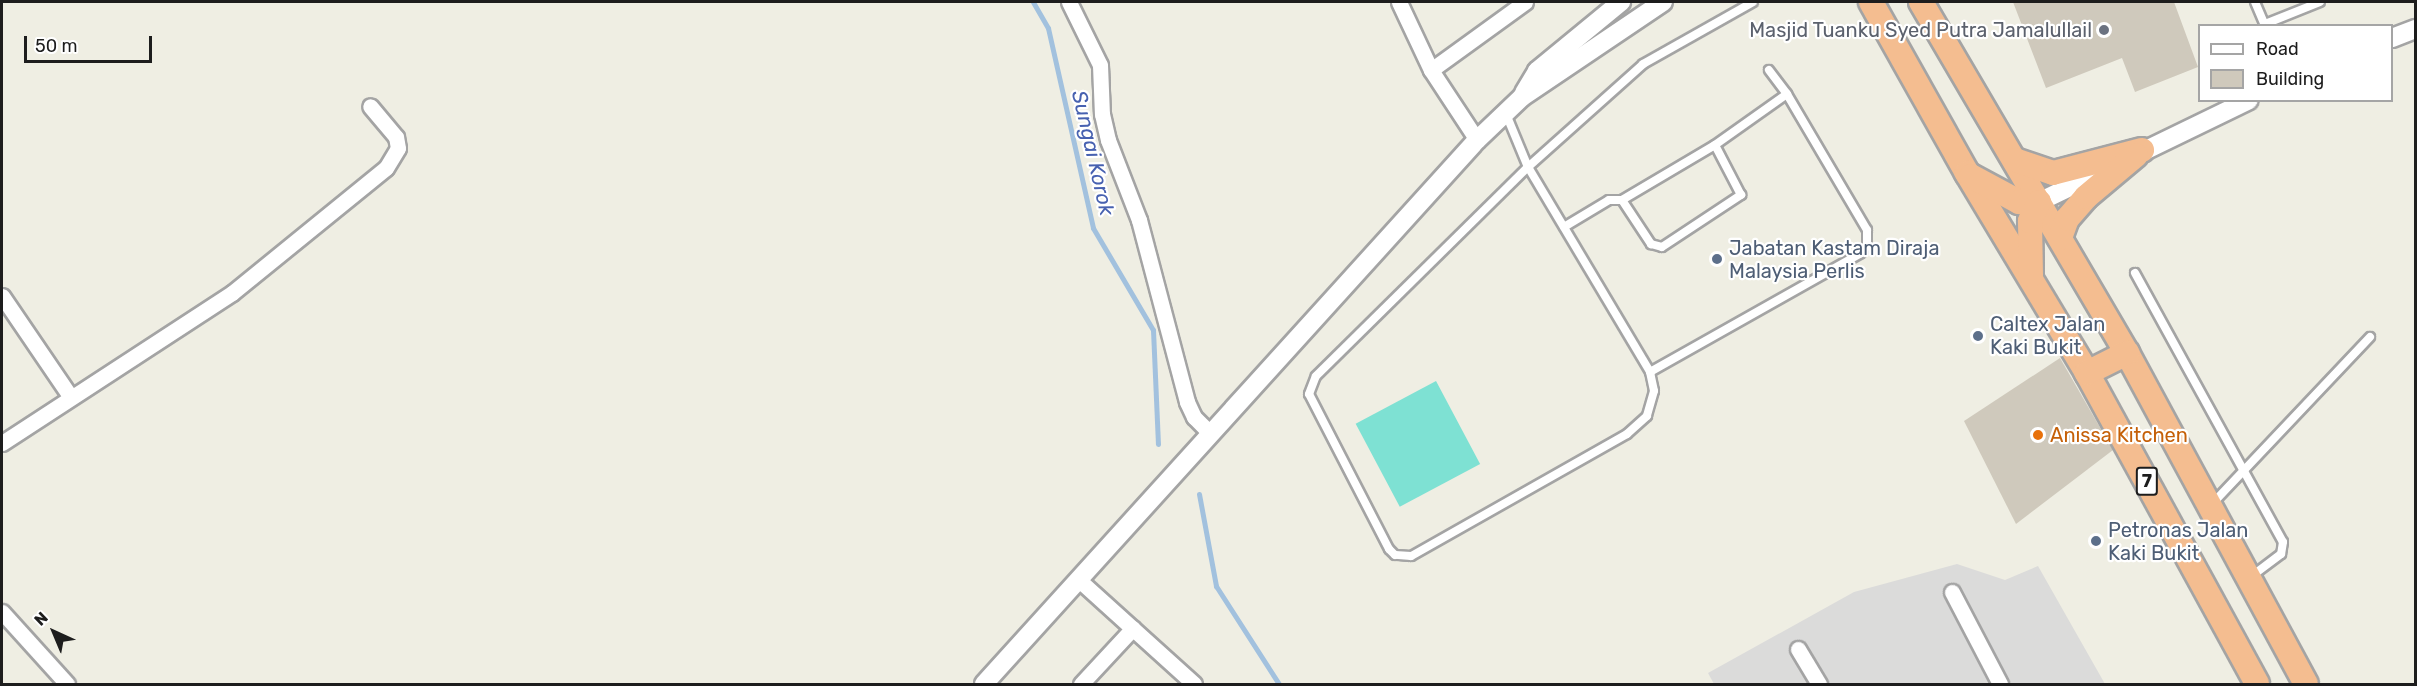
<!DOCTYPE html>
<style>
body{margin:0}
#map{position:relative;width:2417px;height:686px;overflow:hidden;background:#efeee3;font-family:Rubik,sans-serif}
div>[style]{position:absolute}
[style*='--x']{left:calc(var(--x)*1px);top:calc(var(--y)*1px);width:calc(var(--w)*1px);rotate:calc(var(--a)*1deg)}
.residential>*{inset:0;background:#dbdbda}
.pitch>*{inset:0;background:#7ee1d3;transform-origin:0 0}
.stream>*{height:5px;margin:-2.5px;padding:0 2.5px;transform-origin:2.5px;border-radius:2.5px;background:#a2c1de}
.building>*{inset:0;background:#cfc9bc}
.roads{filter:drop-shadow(2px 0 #a4a4a4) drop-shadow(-2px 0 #a4a4a4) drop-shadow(0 2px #a4a4a4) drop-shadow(0 -2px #a4a4a4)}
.service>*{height:8px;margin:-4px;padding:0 4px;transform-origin:4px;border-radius:4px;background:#fff}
.minor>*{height:15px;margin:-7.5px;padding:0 7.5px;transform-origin:7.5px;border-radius:7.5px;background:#fff}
.tertiary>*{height:18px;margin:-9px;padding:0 9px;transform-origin:9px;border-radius:9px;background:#fff}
.trunk>*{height:24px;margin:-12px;padding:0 12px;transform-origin:12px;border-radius:12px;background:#f4bd90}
.dots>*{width:16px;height:16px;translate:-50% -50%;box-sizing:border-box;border:3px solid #fff;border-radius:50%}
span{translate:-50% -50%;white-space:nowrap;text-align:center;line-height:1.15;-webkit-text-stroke:4.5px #fff;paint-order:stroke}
.shield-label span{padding:2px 4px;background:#fff;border:2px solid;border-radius:4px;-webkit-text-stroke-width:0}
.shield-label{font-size:18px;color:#1d1d1d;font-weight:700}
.worship-label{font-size:20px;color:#5b616d}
.right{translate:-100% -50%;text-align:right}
.service-label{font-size:20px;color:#4e5e75}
.left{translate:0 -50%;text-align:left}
.food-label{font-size:20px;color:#c56008}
.water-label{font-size:21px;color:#4761b0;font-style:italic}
.frame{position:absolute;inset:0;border:3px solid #1d1d1d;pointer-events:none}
.legend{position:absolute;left:2198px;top:24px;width:195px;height:78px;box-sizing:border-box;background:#fff;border:2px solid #a5a5a5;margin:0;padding:8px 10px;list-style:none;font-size:18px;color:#1d1d1d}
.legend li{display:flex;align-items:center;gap:12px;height:30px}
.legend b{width:30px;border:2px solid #a5a5a5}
.north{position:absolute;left:24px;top:602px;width:60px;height:60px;-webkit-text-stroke:4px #fff;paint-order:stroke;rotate:316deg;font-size:16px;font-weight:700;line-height:24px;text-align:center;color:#1d1d1d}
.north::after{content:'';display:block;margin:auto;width:21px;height:27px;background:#1d1d1d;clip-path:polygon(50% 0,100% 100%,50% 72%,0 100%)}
.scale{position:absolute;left:24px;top:36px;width:128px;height:27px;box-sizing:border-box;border:3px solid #1d1d1d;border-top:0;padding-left:8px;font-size:18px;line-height:21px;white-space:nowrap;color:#1d1d1d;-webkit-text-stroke:4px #fff;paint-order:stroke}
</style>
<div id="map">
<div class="residential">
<div style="clip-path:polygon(1957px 564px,2005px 580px,2038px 566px,2105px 684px,1714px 684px,1708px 673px,1854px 592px)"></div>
</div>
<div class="pitch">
<div style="left:1436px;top:381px;width:94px;height:91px;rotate:62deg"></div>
</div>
<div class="stream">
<div style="--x:1033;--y:2;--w:30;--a:60"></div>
<div style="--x:1048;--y:28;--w:205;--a:77.3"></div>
<div style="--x:1093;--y:228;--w:118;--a:59.5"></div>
<div style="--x:1153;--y:330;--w:114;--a:87.5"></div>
<div style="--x:1199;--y:494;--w:94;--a:79.5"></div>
<div style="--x:1216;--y:586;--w:117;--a:57.3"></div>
</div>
<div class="building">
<div style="clip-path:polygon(2013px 2px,2174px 2px,2198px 67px,2135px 92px,2122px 58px,2046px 88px)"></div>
<div style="clip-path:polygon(2060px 358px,2113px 450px,2016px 524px,1964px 421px)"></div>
</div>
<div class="roads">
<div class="service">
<div style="--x:2255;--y:2;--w:26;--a:67"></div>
<div style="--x:2265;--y:24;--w:59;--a:-21.8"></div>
<div style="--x:1506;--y:114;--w:57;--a:67.5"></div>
<div style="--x:1528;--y:167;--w:239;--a:59.2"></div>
<div style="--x:1650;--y:372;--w:242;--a:-29.4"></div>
<div style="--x:1861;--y:253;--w:9;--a:-49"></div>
<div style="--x:1867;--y:246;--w:16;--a:-90"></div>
<div style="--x:1867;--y:230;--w:158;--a:-120.5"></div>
<div style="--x:1787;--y:94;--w:30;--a:-127"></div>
<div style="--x:1622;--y:200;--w:53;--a:56.6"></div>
<div style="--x:1651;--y:244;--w:11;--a:15"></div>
<div style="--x:1662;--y:247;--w:95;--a:-33.4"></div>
<div style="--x:1741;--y:195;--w:56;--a:-117.5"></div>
<div style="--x:1564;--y:227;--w:52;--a:-31"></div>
<div style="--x:1609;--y:200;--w:13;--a:0"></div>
<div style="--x:1622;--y:200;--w:108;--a:-30.6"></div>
<div style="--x:1715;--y:145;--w:88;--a:-35.3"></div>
<div style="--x:2135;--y:273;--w:307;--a:61.2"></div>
<div style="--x:2283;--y:542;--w:12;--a:99"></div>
<div style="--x:2281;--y:554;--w:36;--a:143"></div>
<div style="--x:1650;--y:372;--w:19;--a:78"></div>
<div style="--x:1654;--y:391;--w:26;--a:106"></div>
<div style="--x:1647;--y:416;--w:27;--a:138"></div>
<div style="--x:1627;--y:434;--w:248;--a:150.5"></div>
<div style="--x:1411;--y:556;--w:16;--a:-176"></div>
<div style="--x:1395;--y:555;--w:8;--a:-135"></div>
<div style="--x:1389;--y:549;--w:174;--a:-117.3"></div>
<div style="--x:1309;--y:394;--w:19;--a:-69"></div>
<div style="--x:1316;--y:376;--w:298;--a:-44.6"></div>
<div style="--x:1528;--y:167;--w:154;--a:-41.8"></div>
<div style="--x:1643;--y:64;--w:126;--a:-29.4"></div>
<div style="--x:2212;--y:504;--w:230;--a:-46.6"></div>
</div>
<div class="minor">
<div style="--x:1069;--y:2;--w:70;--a:63.8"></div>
<div style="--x:1100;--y:65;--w:49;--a:87.7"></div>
<div style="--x:1102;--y:114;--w:27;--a:77"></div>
<div style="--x:1108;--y:140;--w:86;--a:68.8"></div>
<div style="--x:1139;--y:220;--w:188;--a:75.2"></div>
<div style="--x:1187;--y:402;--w:17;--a:65"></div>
<div style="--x:1194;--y:417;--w:21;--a:45"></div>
<div style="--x:1399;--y:2;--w:75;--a:64.8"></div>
<div style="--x:1431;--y:70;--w:84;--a:56.7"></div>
<div style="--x:1431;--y:70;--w:116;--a:-35.9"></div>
<div style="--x:2;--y:296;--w:121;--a:55.8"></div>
<div style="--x:2;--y:443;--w:275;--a:-33.1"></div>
<div style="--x:232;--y:293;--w:198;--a:-39.1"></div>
<div style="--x:386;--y:168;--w:23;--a:-59"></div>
<div style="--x:398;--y:148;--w:11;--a:-100"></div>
<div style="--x:396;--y:137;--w:40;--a:-130"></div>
<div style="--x:1079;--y:580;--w:155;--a:42.1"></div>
<div style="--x:1952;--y:592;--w:104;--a:62.4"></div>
<div style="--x:2;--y:612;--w:97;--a:47.9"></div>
<div style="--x:1798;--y:649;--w:41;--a:59"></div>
<div style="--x:1081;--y:684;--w:76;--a:-47.1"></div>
</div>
<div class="tertiary">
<div style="--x:2392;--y:38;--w:26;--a:-21"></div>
<div style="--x:1524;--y:93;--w:26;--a:-59"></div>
<div style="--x:1537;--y:71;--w:109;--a:-39.4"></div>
<div style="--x:2039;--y:202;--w:233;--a:-25.9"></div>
<div style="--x:984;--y:684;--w:734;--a:-47.82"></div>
<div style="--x:1477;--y:140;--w:62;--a:-43.7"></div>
<div style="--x:1522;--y:97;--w:170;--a:-34"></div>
</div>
<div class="trunk">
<div style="--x:1871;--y:2;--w:196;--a:60.7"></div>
<div style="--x:1967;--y:173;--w:233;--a:59"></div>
<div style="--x:2087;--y:373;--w:354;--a:61.3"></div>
<div style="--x:1921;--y:2;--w:407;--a:59.6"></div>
<div style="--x:2127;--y:353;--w:376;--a:61.6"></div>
<div style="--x:2015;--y:160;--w:40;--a:18.9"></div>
<div style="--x:2053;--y:173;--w:92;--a:-14.5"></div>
<div style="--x:1971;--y:176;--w:55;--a:28.4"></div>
<div style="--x:2019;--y:202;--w:20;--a:0"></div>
<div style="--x:2060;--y:238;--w:20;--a:-70"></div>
<div style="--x:2067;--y:219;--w:29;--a:-49"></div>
<div style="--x:2086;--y:197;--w:65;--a:-40"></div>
<div style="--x:2031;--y:275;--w:54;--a:-91.1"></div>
<div style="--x:2030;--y:221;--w:21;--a:-65"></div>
<div style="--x:2087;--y:373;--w:45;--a:-26.6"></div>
</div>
</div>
<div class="dots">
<div style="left:2104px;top:30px;background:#6b7280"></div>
<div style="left:1717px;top:259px;background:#5c6f8a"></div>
<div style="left:1978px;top:336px;background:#5c6f8a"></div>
<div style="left:2038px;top:435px;background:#e8710a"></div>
<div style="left:2096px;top:541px;background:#5c6f8a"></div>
</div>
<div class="shield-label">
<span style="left:2147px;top:481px">7</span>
</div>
<div class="worship-label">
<span class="right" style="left:2092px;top:30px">Masjid Tuanku Syed Putra Jamalullail</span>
</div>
<div class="service-label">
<span class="left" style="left:1729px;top:260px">Jabatan Kastam Diraja<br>Malaysia Perlis</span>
<span class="left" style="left:1990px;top:336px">Caltex Jalan<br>Kaki Bukit</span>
<span class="left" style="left:2108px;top:542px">Petronas Jalan<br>Kaki Bukit</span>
</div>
<div class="food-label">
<span class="left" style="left:2050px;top:435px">Anissa Kitchen</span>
</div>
<div class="water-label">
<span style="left:1093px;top:153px;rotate:77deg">Sungai Korok</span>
</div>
<div class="frame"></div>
<ul class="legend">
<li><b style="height:8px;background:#fff"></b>Road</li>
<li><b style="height:16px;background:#cfc9bc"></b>Building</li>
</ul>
<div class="north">N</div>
<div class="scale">50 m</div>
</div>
